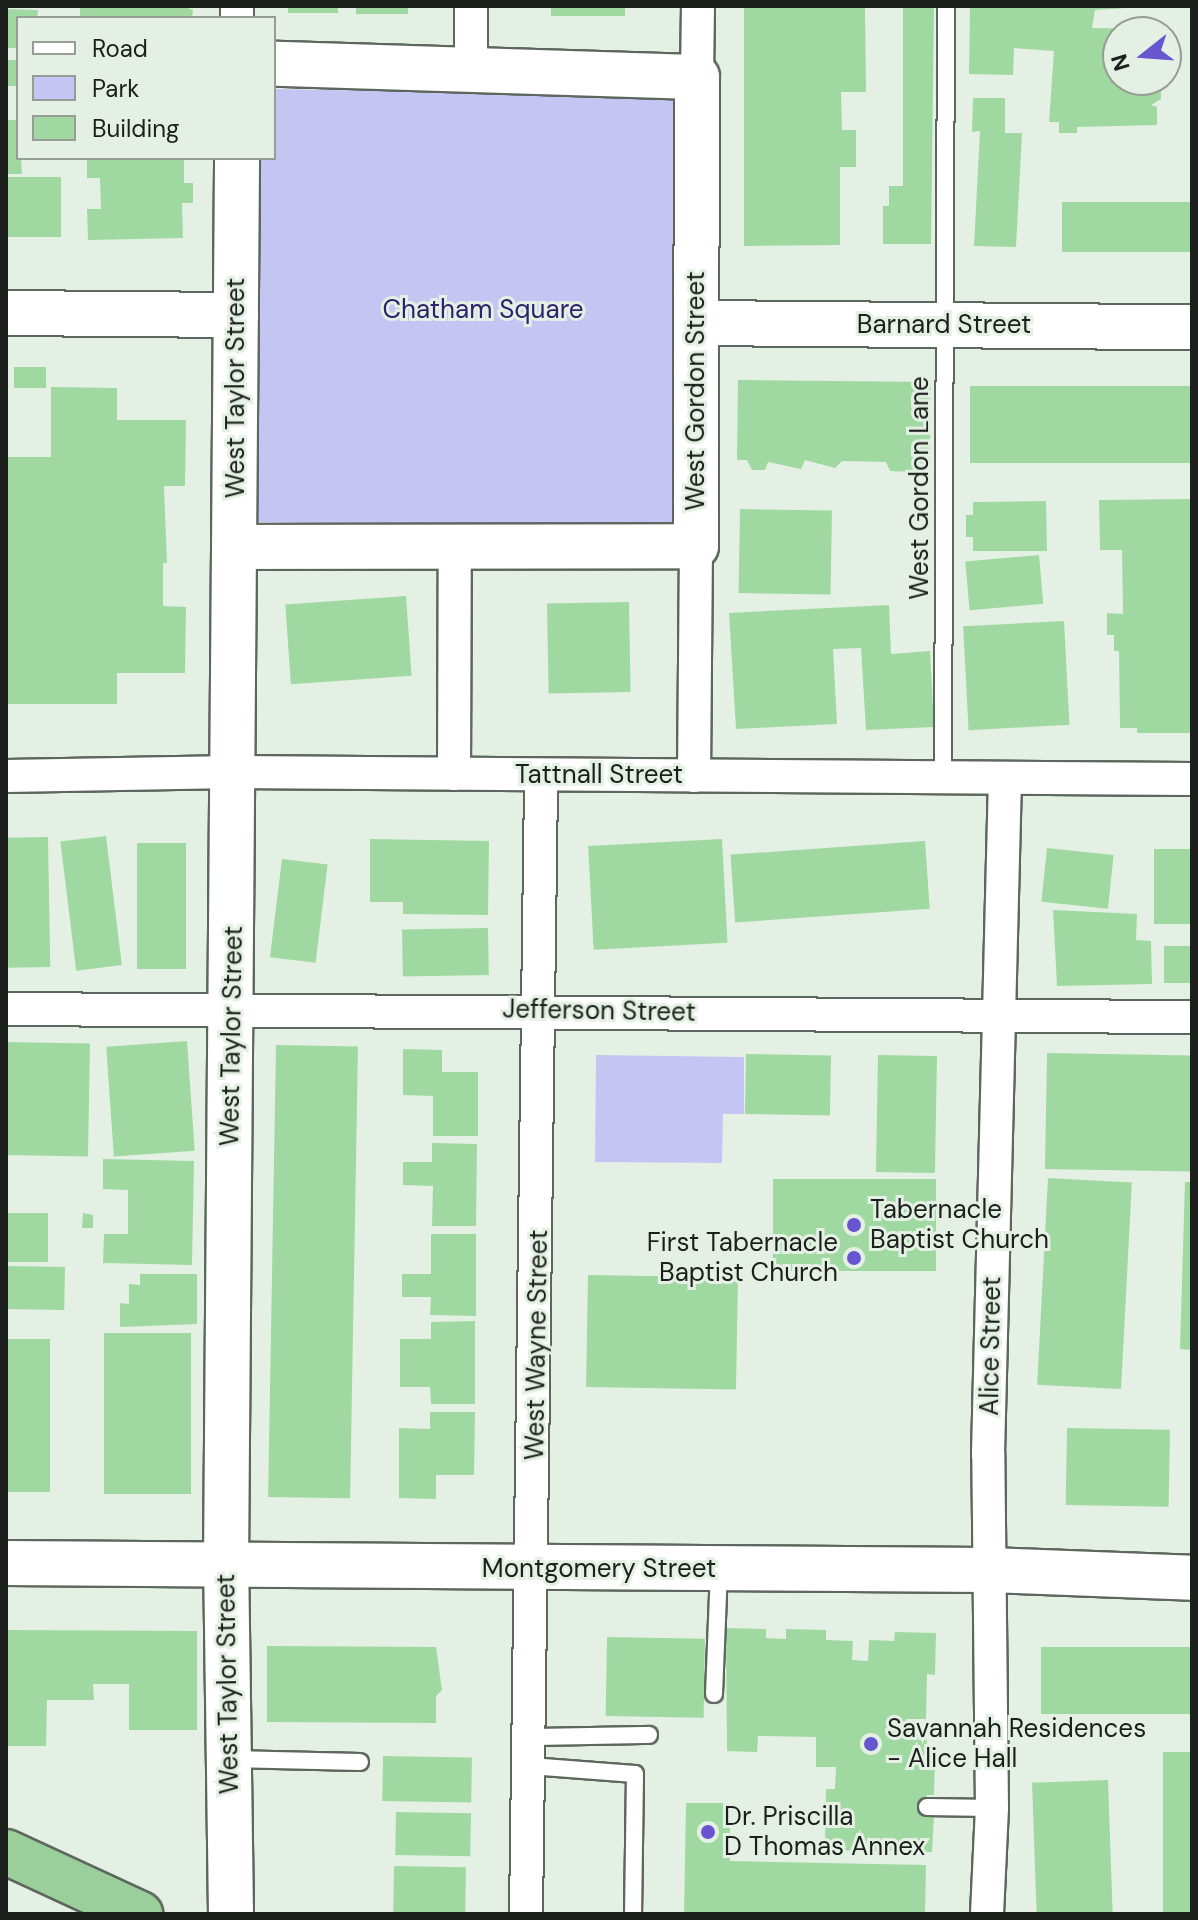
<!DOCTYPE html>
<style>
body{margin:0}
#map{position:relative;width:1198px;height:1920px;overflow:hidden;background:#e5f0e4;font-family:"DM Sans",sans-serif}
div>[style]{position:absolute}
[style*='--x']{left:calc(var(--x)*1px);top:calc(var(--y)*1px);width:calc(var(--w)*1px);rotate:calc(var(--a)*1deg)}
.green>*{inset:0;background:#c5c5f4}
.building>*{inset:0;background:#9fd9a1;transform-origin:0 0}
.roads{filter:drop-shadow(2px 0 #5d675d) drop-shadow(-2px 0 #5d675d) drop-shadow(0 2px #5d675d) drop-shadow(0 -2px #5d675d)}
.lane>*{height:16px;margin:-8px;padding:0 8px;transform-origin:8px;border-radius:8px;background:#fff}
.street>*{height:32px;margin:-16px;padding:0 16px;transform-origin:16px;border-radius:16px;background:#fff}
.secondary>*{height:44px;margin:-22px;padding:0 22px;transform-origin:22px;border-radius:22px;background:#fff}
.highway>*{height:44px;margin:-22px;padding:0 22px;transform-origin:22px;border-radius:22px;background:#9acf9b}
.dots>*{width:22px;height:22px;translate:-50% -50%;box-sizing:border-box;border:4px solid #e5f0e4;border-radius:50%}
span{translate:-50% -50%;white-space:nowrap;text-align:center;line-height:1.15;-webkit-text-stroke:6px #e5f0e4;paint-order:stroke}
.park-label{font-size:26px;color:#2f216e}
.street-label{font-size:26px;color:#1c201c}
.poi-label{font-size:26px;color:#1c201c}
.left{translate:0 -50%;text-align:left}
.right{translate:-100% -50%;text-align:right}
.frame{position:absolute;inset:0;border:8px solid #1c201c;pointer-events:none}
.legend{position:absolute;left:16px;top:16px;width:260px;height:144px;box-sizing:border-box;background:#e5f0e4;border:2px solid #959d94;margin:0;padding:10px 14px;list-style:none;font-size:24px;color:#1c201c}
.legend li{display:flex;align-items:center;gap:16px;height:40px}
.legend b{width:40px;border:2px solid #959d94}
.north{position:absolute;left:1102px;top:16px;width:80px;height:80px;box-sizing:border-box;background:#e5f0e4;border:2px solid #959d94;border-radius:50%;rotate:253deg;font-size:22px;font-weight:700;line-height:32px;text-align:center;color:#1c201c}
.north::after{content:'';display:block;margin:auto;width:28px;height:36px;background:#6856d0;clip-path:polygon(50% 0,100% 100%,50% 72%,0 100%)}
</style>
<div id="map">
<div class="green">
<div style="clip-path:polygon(274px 89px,713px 97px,706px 530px,254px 522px,259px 158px,274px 158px)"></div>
<div style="clip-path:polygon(596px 1055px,744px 1057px,744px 1114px,723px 1114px,722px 1163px,595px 1162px)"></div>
</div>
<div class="building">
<div style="clip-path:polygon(183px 6px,193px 10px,192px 18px,80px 18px,80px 8px,88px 6px)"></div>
<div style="left:288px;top:6px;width:50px;height:7px"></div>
<div style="left:356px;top:6px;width:52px;height:8px"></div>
<div style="left:551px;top:6px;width:74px;height:10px"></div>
<div style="clip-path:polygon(744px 6px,865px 6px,866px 92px,841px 92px,842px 130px,856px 130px,856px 167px,840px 167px,840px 245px,744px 246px)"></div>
<div style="clip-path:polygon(903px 6px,934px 6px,931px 244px,883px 244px,883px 206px,889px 206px,889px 186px,903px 186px)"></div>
<div style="clip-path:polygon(970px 6px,1158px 6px,1095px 10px,1092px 28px,1147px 29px,1118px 32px,1118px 80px,1153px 80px,1161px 85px,1161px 99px,1151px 105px,1157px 107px,1157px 125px,1077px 127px,1077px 133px,1059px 133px,1059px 122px,1049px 122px,1054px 51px,1014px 48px,1013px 75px,969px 74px)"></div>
<div style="clip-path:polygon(6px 9px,38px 10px,37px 18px,18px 18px,18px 48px,6px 48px)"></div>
<div style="left:6px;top:60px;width:12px;height:26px"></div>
<div style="clip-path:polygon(973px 98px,1005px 98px,1005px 133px,1022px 133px,1016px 247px,974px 246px,980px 131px,972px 132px)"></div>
<div style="clip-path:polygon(6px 120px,18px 120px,22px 174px,6px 174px)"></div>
<div style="clip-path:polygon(87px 158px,184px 158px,184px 183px,193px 183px,193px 203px,182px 203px,183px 238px,88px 240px,87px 209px,101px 209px,100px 178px,87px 178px)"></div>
<div style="left:6px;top:177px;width:55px;height:60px"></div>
<div style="left:1062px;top:202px;width:130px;height:50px"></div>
<div style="left:14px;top:367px;width:32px;height:21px"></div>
<div style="clip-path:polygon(738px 380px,931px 382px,930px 465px,919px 463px,914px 472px,890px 471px,886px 462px,842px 461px,835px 468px,805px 460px,801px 469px,768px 462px,765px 470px,752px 470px,747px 460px,737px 460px)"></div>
<div style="left:970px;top:386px;width:222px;height:77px"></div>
<div style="clip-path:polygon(51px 387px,117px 388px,117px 420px,186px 420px,185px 486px,164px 486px,167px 563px,163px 563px,163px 606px,186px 607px,185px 673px,117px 673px,117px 704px,6px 704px,6px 457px,51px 457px)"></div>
<div style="clip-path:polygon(1192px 499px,1192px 733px,1137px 733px,1137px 728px,1120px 728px,1119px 651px,1114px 651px,1114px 635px,1107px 635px,1107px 613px,1123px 614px,1122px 550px,1100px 550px,1099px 500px)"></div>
<div style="clip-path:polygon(1046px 501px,1047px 551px,973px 551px,973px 537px,966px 537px,966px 515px,973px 515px,973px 502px)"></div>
<div style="left:740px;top:509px;width:92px;height:84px;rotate:1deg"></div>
<div style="left:1039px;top:555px;width:49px;height:74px;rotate:85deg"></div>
<div style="left:406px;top:596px;width:80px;height:121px;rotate:86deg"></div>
<div style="left:629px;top:602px;width:90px;height:82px;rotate:89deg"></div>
<div style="clip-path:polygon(889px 605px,891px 654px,930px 651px,934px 727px,866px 730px,861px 648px,833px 649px,837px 724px,736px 729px,729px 613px)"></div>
<div style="left:1064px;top:621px;width:104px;height:101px;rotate:87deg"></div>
<div style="left:106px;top:836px;width:130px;height:46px;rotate:83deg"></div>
<div style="left:48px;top:837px;width:130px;height:42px;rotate:89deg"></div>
<div style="clip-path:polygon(370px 839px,489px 841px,488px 915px,403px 914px,403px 902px,370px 902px)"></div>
<div style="left:722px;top:839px;width:104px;height:134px;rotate:87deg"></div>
<div style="left:925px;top:841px;width:68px;height:195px;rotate:86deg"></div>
<div style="left:137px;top:843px;width:49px;height:126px"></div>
<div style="left:1047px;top:848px;width:67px;height:54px;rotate:6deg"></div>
<div style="left:1154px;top:849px;width:38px;height:75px"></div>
<div style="left:282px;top:859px;width:46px;height:99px;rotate:7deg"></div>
<div style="clip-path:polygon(1053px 910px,1137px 914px,1136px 940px,1151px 941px,1152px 984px,1057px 986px)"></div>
<div style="left:488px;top:928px;width:47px;height:86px;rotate:89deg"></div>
<div style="left:1192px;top:946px;width:37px;height:28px;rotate:90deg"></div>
<div style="left:187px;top:1041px;width:110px;height:81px;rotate:86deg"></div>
<div style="left:6px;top:1042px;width:84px;height:113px;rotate:1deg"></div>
<div style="left:276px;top:1045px;width:82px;height:452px;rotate:1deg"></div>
<div style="clip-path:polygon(403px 1049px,442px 1050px,442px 1072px,478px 1072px,478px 1136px,433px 1136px,433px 1096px,403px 1095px)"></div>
<div style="left:1047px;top:1053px;width:145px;height:116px;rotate:1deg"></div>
<div style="left:746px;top:1054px;width:85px;height:60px;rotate:1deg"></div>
<div style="left:878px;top:1055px;width:59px;height:117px;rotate:1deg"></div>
<div style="clip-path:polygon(432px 1143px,477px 1144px,476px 1226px,432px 1226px,433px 1186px,403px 1185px,403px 1162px,432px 1162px)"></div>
<div style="clip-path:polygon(103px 1159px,194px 1161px,192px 1265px,103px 1263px,104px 1234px,128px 1234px,128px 1190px,103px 1189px)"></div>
<div style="left:1048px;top:1178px;width:84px;height:207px;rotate:3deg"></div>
<div style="left:773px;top:1179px;width:163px;height:92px"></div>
<div style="clip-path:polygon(1185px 1182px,1192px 1182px,1192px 1350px,1180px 1349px)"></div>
<div style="left:6px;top:1213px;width:42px;height:49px"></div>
<div style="clip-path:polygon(83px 1213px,93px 1215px,93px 1228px,82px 1228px)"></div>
<div style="clip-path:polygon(431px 1234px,476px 1234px,476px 1316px,430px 1315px,431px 1297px,402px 1297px,402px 1274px,431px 1274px)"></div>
<div style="left:6px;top:1266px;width:59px;height:43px;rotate:1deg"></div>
<div style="clip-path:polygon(140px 1274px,197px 1274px,197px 1324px,120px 1327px,120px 1303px,129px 1304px,129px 1284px,140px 1285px)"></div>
<div style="left:588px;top:1275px;width:150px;height:112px;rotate:1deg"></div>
<div style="clip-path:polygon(475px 1321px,475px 1404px,431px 1404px,430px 1387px,400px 1387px,400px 1339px,431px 1339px,431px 1322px)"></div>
<div style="left:104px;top:1333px;width:87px;height:161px"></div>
<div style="left:6px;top:1339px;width:44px;height:153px"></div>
<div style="clip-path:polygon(430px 1412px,475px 1412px,474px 1475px,436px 1475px,436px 1499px,399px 1498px,399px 1428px,430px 1429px)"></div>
<div style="left:1067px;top:1428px;width:103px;height:77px;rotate:1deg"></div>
<div style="clip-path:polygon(726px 1628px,766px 1629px,766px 1638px,786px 1639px,786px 1629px,826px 1630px,826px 1640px,853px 1641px,852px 1660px,868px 1661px,869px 1640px,894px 1641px,895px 1632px,936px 1633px,935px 1675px,927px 1674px,926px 1719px,906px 1719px,905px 1735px,927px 1736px,926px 1758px,935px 1758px,934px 1795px,927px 1795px,927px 1816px,934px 1815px,932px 1852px,825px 1850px,826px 1789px,835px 1789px,836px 1767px,816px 1767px,816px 1737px,758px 1736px,757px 1752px,727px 1751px)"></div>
<div style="clip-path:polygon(6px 1630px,197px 1631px,197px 1730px,129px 1730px,129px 1684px,93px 1684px,94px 1700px,47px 1700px,46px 1746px,6px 1746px)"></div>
<div style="left:607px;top:1637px;width:98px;height:79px;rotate:1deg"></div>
<div style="clip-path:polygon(267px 1646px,436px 1647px,442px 1690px,436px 1696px,436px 1723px,267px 1722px)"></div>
<div style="left:1192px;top:1647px;width:67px;height:151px;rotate:90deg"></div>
<div style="left:1163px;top:1752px;width:29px;height:162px"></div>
<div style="left:383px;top:1756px;width:89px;height:45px;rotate:1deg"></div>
<div style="left:1108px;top:1780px;width:134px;height:76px;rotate:88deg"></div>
<div style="clip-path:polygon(686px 1803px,730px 1803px,730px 1861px,926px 1865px,925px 1914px,684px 1914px)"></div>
<div style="left:396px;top:1812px;width:75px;height:43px;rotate:1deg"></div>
<div style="left:394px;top:1866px;width:72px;height:48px;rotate:1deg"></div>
</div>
<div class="roads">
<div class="lane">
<div style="--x:943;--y:778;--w:772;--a:-89.78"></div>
<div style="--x:714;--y:1694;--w:123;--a:-87.7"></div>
<div style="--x:530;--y:1737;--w:119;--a:-1"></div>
<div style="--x:230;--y:1759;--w:130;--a:1.3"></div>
<div style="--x:530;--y:1766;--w:105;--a:4.4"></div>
<div style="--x:635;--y:1774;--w:140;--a:90.8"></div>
<div style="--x:927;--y:1807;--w:65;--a:0.9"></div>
</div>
<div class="street">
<div style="--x:237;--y:18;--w:12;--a:-90"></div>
<div style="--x:471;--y:67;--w:61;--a:-90"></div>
<div style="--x:697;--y:77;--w:71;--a:-89.2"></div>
<div style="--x:454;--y:774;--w:231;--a:-89.8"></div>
<div style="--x:6;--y:776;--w:228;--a:-1"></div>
<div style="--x:234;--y:772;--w:958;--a:0.42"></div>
<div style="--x:694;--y:776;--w:230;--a:-89.5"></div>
<div style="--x:6;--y:1009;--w:1186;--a:0.39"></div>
<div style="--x:526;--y:1914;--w:1138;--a:-89.24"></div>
<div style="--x:987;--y:1914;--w:106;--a:-87.3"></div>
<div style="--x:992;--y:1808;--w:354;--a:-90.6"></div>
<div style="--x:988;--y:1454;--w:676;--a:-88.56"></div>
</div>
<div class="secondary">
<div style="--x:6;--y:313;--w:230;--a:0.5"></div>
<div style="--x:696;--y:323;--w:496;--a:0.5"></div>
<div style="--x:235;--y:547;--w:461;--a:-0.1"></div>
<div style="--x:696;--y:546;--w:469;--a:-89.9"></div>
<div style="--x:697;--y:77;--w:423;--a:-178.2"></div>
<div style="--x:6;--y:1563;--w:982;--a:0.41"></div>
<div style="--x:988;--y:1570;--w:204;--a:2.2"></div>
<div style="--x:231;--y:1914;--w:348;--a:-90.8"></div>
<div style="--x:226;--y:1566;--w:1408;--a:-89.55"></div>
</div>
<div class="highway">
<div style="--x:6;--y:1852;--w:148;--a:24.8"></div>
</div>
</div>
<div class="dots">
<div style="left:854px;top:1225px;background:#6856d0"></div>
<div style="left:854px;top:1258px;background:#6856d0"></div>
<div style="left:871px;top:1744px;background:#6856d0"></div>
<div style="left:708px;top:1832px;background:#6856d0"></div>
</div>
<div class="park-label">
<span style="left:483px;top:310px">Chatham Square</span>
</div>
<div class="street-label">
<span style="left:944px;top:325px">Barnard Street</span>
<span style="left:236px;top:388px;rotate:-90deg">West Taylor Street</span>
<span style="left:696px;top:391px;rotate:-90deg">West Gordon Street</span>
<span style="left:920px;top:488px;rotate:-90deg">West Gordon Lane</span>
<span style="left:599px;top:775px">Tattnall Street</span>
<span style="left:599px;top:1011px;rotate:1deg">Jefferson Street</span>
<span style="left:232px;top:1036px;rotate:-89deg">West Taylor Street</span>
<span style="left:537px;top:1345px;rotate:-89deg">West Wayne Street</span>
<span style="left:991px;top:1346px;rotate:-89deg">Alice Street</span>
<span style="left:599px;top:1569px">Montgomery Street</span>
<span style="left:228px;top:1684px;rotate:-91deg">West Taylor Street</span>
</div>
<div class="poi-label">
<span class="left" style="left:870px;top:1225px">Tabernacle<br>Baptist Church</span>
<span class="right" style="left:838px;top:1258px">First Tabernacle<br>Baptist Church</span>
<span class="left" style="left:887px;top:1744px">Savannah Residences<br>- Alice Hall</span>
<span class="left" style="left:724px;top:1832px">Dr. Priscilla<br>D Thomas Annex</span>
</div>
<div class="frame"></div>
<ul class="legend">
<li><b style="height:10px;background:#fff"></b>Road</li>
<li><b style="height:22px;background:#c5c5f4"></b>Park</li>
<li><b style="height:22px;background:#9fd9a1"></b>Building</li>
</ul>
<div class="north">N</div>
</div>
